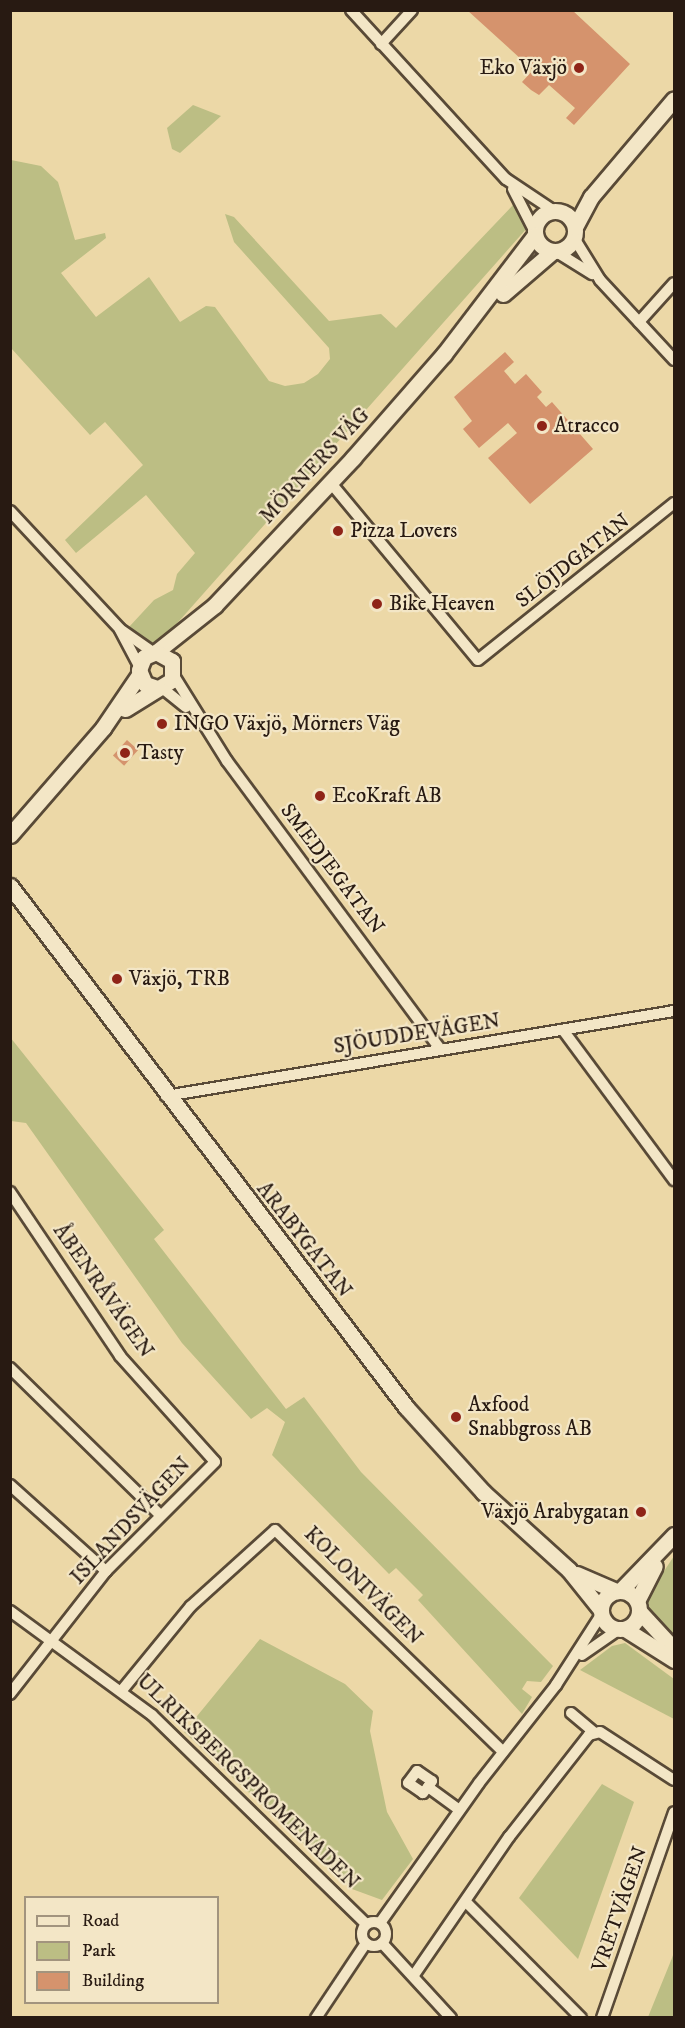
<!DOCTYPE html>
<meta charset="utf-8">
<style>
body{margin:0}
#map{position:relative;width:685px;height:2028px;overflow:hidden;background:#ecd8a7;font-family:"IM FELL DW Pica",serif}
div>[style]{position:absolute}
[style*='--x']{left:calc(var(--x)*1px);top:calc(var(--y)*1px);width:calc(var(--w)*1px);rotate:calc(var(--a)*1deg)}
.green>*{inset:0;background:#bcbe84}
.building>*{inset:0;background:#d5936d;transform-origin:0 0}
.roads{filter:drop-shadow(2px 0 #594a37) drop-shadow(-2px 0 #594a37) drop-shadow(0 2px #594a37) drop-shadow(0 -2px #594a37)}
.street>*{height:10px;margin:-5px;padding:0 5px;transform-origin:5px;border-radius:5px;background:#f3e6c6}
.street>.ring{margin:-5px;padding:0;box-sizing:content-box;background:none;border:10px solid #f3e6c6;border-radius:50%}
.secondary>*{height:15px;margin:-7.5px;padding:0 7.5px;transform-origin:7.5px;border-radius:7.5px;background:#f3e6c6}
.secondary>.ring{margin:-7.5px;padding:0;box-sizing:content-box;background:none;border:15px solid #f3e6c6;border-radius:50%}
.dots>*{width:16px;height:16px;translate:-50% -50%;box-sizing:border-box;border:3px solid #f3e6c6;border-radius:50%}
span{translate:-50% -50%;white-space:nowrap;text-align:center;line-height:1.15;-webkit-text-stroke:4.5px #f3e6c6;paint-order:stroke}
.poi-label{font-size:21px;color:#281a12}
.right{translate:-100% -50%;text-align:right}
.left{translate:0 -50%;text-align:left}
.street-label{font-size:21px;color:#281a12}
.frame{position:absolute;inset:0;border:12px solid #281a12;pointer-events:none}
.legend{position:absolute;left:24px;top:1896px;width:195px;height:108px;box-sizing:border-box;background:#f3e6c6;border:2px solid #a2947e;margin:0;padding:8px 10px;list-style:none;font-size:18px;color:#281a12}
.legend li{display:flex;align-items:center;gap:12px;height:30px}
.legend b{width:30px;border:2px solid #a2947e}
</style>
<div id="map">
<div class="green">
<div style="clip-path:polygon(193px 105px,221px 116px,180px 153px,172px 149px,167px 128px)"></div>
<div style="clip-path:polygon(11px 160px,41px 166px,58px 182px,75px 240px,105px 233px,106px 238px,61px 273px,96px 317px,149px 277px,180px 322px,206px 306px,215px 307px,269px 381px,285px 386px,304px 383px,318px 374px,330px 359px,329px 348px,234px 242px,225px 214px,234px 217px,329px 321px,381px 314px,396px 328px,513px 205px,528px 227px,180px 620px,161px 640px,148px 644px,129px 627px,154px 600px,173px 590px,177px 574px,195px 553px,146px 495px,76px 553px,65px 540px,143px 465px,105px 422px,90px 435px,11px 348px)"></div>
<div style="clip-path:polygon(10px 1037px,164px 1230px,154px 1239px,286px 1409px,304px 1397px,361px 1472px,553px 1666px,541px 1682px,527px 1681px,522px 1689px,532px 1697px,522px 1714px,418px 1600px,423px 1595px,396px 1568px,389px 1574px,272px 1455px,285px 1422px,267px 1408px,251px 1419px,182px 1343px,26px 1123px,11px 1121px)"></div>
<div style="clip-path:polygon(674px 1556px,674px 1643px,645px 1613px,643px 1603px)"></div>
<div style="clip-path:polygon(260px 1639px,345px 1684px,373px 1711px,370px 1731px,387px 1812px,413px 1859px,382px 1900px,352px 1889px,184px 1732px)"></div>
<div style="clip-path:polygon(625px 1643px,674px 1679px,674px 1719px,580px 1670px,612px 1646px)"></div>
<div style="clip-path:polygon(602px 1784px,634px 1802px,578px 1959px,519px 1898px)"></div>
<div style="clip-path:polygon(674px 1952px,674px 2017px,648px 2017px,672px 1958px)"></div>
</div>
<div class="building">
<div style="clip-path:polygon(467px 10px,572px 10px,630px 64px,574px 125px,566px 118px,575px 108px,549px 85px,539px 95px,531px 90px,522px 82px,533px 70px)"></div>
<div style="clip-path:polygon(505px 352px,514px 362px,504px 371px,515px 384px,526px 374px,542px 392px,537px 397px,546px 407px,552px 402px,593px 449px,530px 504px,488px 458px,517px 433px,508px 423px,479px 448px,463px 429px,472px 421px,454px 397px)"></div>
<div style="left:127px;top:740px;width:15px;height:21px;rotate:42deg"></div>
</div>
<div class="roads">
<div class="street">
<div style="--x:351;--y:10;--w:229;--a:47.5"></div>
<div style="--x:506;--y:179;--w:58;--a:33.7"></div>
<div style="--x:381;--y:44;--w:46;--a:-47.6"></div>
<div style="--x:513;--y:189;--w:48;--a:62.9"></div>
<div style="--x:574;--y:238;--w:49;--a:58.2"></div>
<div style="--x:600;--y:280;--w:109;--a:47.2"></div>
<div style="--x:555;--y:251;--w:44;--a:31.9"></div>
<div style="--x:639;--y:322;--w:52;--a:-48.1"></div>
<div style="--x:330;--y:482;--w:231;--a:50.3"></div>
<div style="--x:478;--y:660;--w:251;--a:-38.7"></div>
<div style="--x:10;--y:511;--w:161;--a:47"></div>
<div style="--x:120;--y:629;--w:42;--a:35.2"></div>
<div style="--x:120;--y:630;--w:40;--a:62"></div>
<div style="--x:174;--y:676;--w:100;--a:58.1"></div>
<div style="--x:227;--y:761;--w:358;--a:53.5"></div>
<div style="--x:161;--y:687;--w:32;--a:39"></div>
<div style="--x:563;--y:1030;--w:187;--a:53.5"></div>
<div style="--x:166;--y:1096;--w:515;--a:-9.5"></div>
<div style="--x:10;--y:1192;--w:197;--a:56.1"></div>
<div style="--x:120;--y:1356;--w:142;--a:48.1"></div>
<div style="--x:215;--y:1462;--w:154;--a:135"></div>
<div style="--x:106;--y:1571;--w:156;--a:128"></div>
<div style="--x:10;--y:1368;--w:210;--a:44.4"></div>
<div style="--x:10;--y:1485;--w:129;--a:41.9"></div>
<div style="--x:10;--y:1611;--w:176;--a:36.2"></div>
<div style="--x:152;--y:1715;--w:299;--a:44.3"></div>
<div style="--x:582;--y:1655;--w:44;--a:-34.8"></div>
<div style="--x:123;--y:1689;--w:107;--a:-50.7"></div>
<div style="--x:191;--y:1606;--w:113;--a:-42.1"></div>
<div style="--x:275;--y:1530;--w:318;--a:44.2"></div>
<div style="--x:571;--y:1713;--w:30;--a:40"></div>
<div style="--x:428;--y:1787;--w:8;--a:130"></div>
<div style="--x:423;--y:1793;--w:18;--a:-146"></div>
<div style="--x:408;--y:1783;--w:15;--a:-53"></div>
<div style="--x:417;--y:1771;--w:18;--a:34"></div>
<div style="--x:432;--y:1781;--w:7;--a:124"></div>
<div style="--x:428;--y:1787;--w:39;--a:36"></div>
<div style="--x:466;--y:1902;--w:163;--a:45.2"></div>
<div class="ring" style="left:362px;top:1922px;width:14px;height:14px"></div>
<div style="--x:380;--y:1923;--w:171;--a:-54.7"></div>
<div style="--x:479;--y:1783;--w:125;--a:-51.8"></div>
<div style="--x:556;--y:1685;--w:83;--a:-57.3"></div>
<div style="--x:382;--y:1943;--w:102;--a:47.4"></div>
<div style="--x:414;--y:1975;--w:168;--a:-55.5"></div>
<div style="--x:509;--y:1837;--w:130;--a:-51.9"></div>
<div style="--x:589;--y:1735;--w:11;--a:-15"></div>
<div style="--x:600;--y:1732;--w:88;--a:33"></div>
<div style="--x:316;--y:2018;--w:90;--a:-56.3"></div>
<div style="--x:602;--y:2018;--w:218;--a:-70.7"></div>
</div>
<div class="secondary">
<div class="ring" style="left:535px;top:211px;width:25px;height:25px"></div>
<div style="--x:575;--y:227;--w:34;--a:-62"></div>
<div style="--x:591;--y:197;--w:128;--a:-49.7"></div>
<div style="--x:503;--y:294;--w:66;--a:-40.7"></div>
<div style="--x:156;--y:652;--w:75;--a:-38.5"></div>
<div style="--x:215;--y:605;--w:202;--a:-46.8"></div>
<div style="--x:353;--y:458;--w:138;--a:-48.8"></div>
<div style="--x:444;--y:354;--w:150;--a:-52.6"></div>
<div style="--x:125;--y:709;--w:55;--a:-31.7"></div>
<div style="--x:172;--y:680;--w:19;--a:-90"></div>
<div style="--x:172;--y:661;--w:18;--a:-151"></div>
<div style="--x:156;--y:652;--w:13;--a:157"></div>
<div style="--x:144;--y:657;--w:14;--a:111"></div>
<div style="--x:139;--y:670;--w:15;--a:67"></div>
<div style="--x:145;--y:684;--w:13;--a:18"></div>
<div style="--x:10;--y:835;--w:142;--a:-49"></div>
<div style="--x:103;--y:728;--w:64;--a:-55.8"></div>
<div style="--x:10;--y:886;--w:654;--a:52.76"></div>
<div style="--x:406;--y:1407;--w:115;--a:47.8"></div>
<div style="--x:483;--y:1492;--w:116;--a:42.2"></div>
<div style="--x:569;--y:1570;--w:51;--a:51.3"></div>
<div style="--x:577;--y:1574;--w:43;--a:23.6"></div>
<div class="ring" style="left:601px;top:1591px;width:23px;height:23px"></div>
<div style="--x:620;--y:1591;--w:78;--a:-46"></div>
<div style="--x:637;--y:1601;--w:39;--a:-63"></div>
<div style="--x:639;--y:1611;--w:52;--a:47.4"></div>
<div style="--x:625;--y:1629;--w:58;--a:32.3"></div>
</div>
</div>
<div class="dots">
<div style="left:579px;top:68px;background:#8f2418"></div>
<div style="left:542px;top:426px;background:#8f2418"></div>
<div style="left:338px;top:531px;background:#8f2418"></div>
<div style="left:377px;top:604px;background:#8f2418"></div>
<div style="left:162px;top:724px;background:#8f2418"></div>
<div style="left:125px;top:753px;background:#8f2418"></div>
<div style="left:320px;top:796px;background:#8f2418"></div>
<div style="left:117px;top:979px;background:#8f2418"></div>
<div style="left:456px;top:1417px;background:#8f2418"></div>
<div style="left:641px;top:1512px;background:#8f2418"></div>
</div>
<div class="poi-label">
<span class="right" style="left:567px;top:68px">Eko Växjö</span>
<span class="left" style="left:554px;top:426px">Atracco</span>
<span class="left" style="left:350px;top:531px">Pizza Lovers</span>
<span class="left" style="left:389px;top:604px">Bike Heaven</span>
<span class="left" style="left:174px;top:724px">INGO Växjö, Mörners Väg</span>
<span class="left" style="left:137px;top:753px">Tasty</span>
<span class="left" style="left:332px;top:796px">EcoKraft AB</span>
<span class="left" style="left:129px;top:979px">Växjö, TRB</span>
<span class="left" style="left:468px;top:1417px">Axfood<br>Snabbgross AB</span>
<span class="right" style="left:629px;top:1512px">Växjö Arabygatan</span>
</div>
<div class="street-label">
<span style="left:315px;top:466px;rotate:-47deg">MÖRNERS VÄG</span>
<span style="left:573px;top:561px;rotate:-38deg">SLÖJDGATAN</span>
<span style="left:332px;top:869px;rotate:53deg">SMEDJEGATAN</span>
<span style="left:417px;top:1034px;rotate:-9deg">SJÖUDDEVÄGEN</span>
<span style="left:304px;top:1240px;rotate:52deg">ARABYGATAN</span>
<span style="left:103px;top:1291px;rotate:55deg">ÅBENRÅVÄGEN</span>
<span style="left:131px;top:1521px;rotate:-47deg">ISLANDSVÄGEN</span>
<span style="left:363px;top:1586px;rotate:45deg">KOLONIVÄGEN</span>
<span style="left:248px;top:1782px;rotate:44deg">ULRIKSBERGSPROMENADEN</span>
<span style="left:620px;top:1909px;rotate:-71deg">VRETVÄGEN</span>
</div>
<div class="frame"></div>
<ul class="legend">
<li><b style="height:8px;background:#f3e6c6"></b>Road</li>
<li><b style="height:16px;background:#bcbe84"></b>Park</li>
<li><b style="height:16px;background:#d5936d"></b>Building</li>
</ul>
</div>
